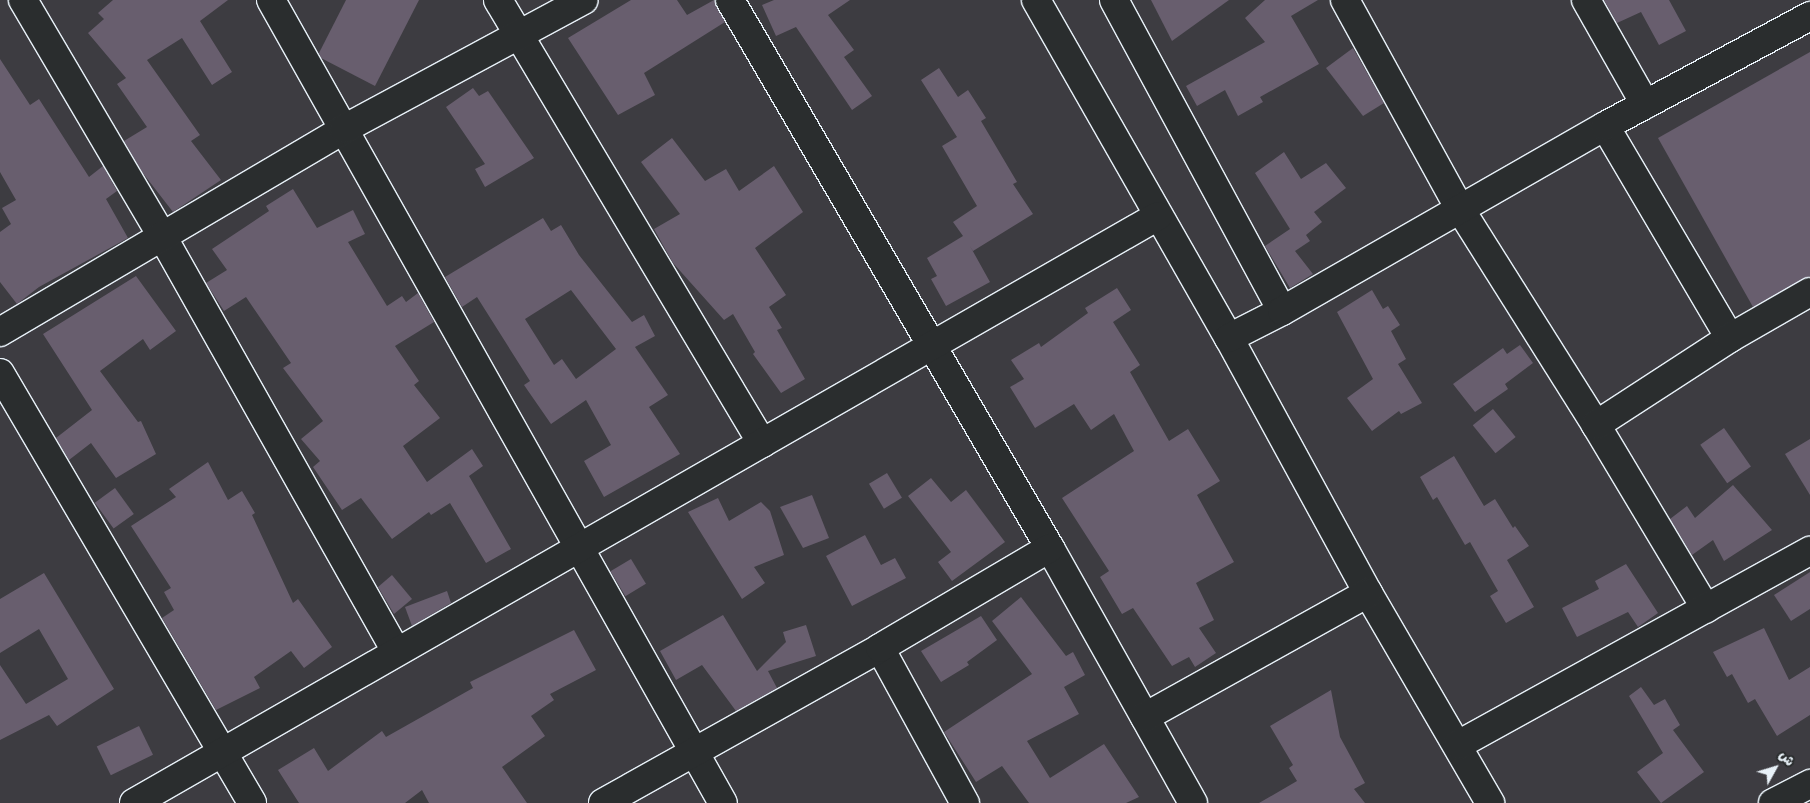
<!DOCTYPE html>
<meta charset="utf-8">
<style>
body{margin:0}
#map{position:relative;width:1810px;height:803px;overflow:hidden;background:#3d3c41;font-family:Pangolin,"Playpen Sans Arabic",sans-serif}
div>[style]{position:absolute}
[style*='--x']{left:calc(var(--x)*1px);top:calc(var(--y)*1px);width:calc(var(--w)*1px);rotate:calc(var(--a)*1deg)}
.building>*{inset:0;background:#685e6e;transform-origin:0 0}
.roads{filter:drop-shadow(1px 0 #e8f1f8) drop-shadow(-1px 0 #e8f1f8) drop-shadow(0 1px #e8f1f8) drop-shadow(0 -1px #e8f1f8)}
.minor>*{height:28px;margin:-14px;padding:0 14px;transform-origin:14px;border-radius:14px;background:#2a2d2e}
span{translate:-50% -50%;white-space:nowrap;text-align:center;line-height:1.15;-webkit-text-stroke:4.5px #2a2d2e;paint-order:stroke}
.north{position:absolute;left:1750px;top:743px;width:50px;height:50px;-webkit-text-stroke:4px #2a2d2e;paint-order:stroke;rotate:51deg;font-size:14px;font-weight:700;line-height:20px;text-align:center;color:#e8f1f8}
.north::after{content:'';display:block;margin:auto;width:18px;height:22px;background:#e8f1f8;clip-path:polygon(50% 0,100% 100%,50% 72%,0 100%)}
</style>
<div id="map">
<div class="building">
<div style="clip-path:polygon(113px 0,228px 0,200px 21px,232px 72px,212px 85px,182px 38px,147px 60px,200px 135px,191px 141px,221px 180px,173px 212px,142px 172px,124px 141px,147px 127px,117px 84px,126px 78px,88px 33px,104px 19px,98px 13px)"></div>
<div style="clip-path:polygon(346px 0,419px 0,375px 86px,321px 58px,319px 53px)"></div>
<div style="clip-path:polygon(631px 0,677px 0,687px 15px,714px 0,725px 22px,644px 73px,655px 95px,618px 115px,568px 38px)"></div>
<div style="clip-path:polygon(774px 0,850px 0,828px 15px,854px 50px,844px 57px,872px 96px,852px 110px,796px 27px,776px 36px,762px 5px)"></div>
<div style="clip-path:polygon(1151px 0,1229px 0,1172px 41px)"></div>
<div style="clip-path:polygon(1265px 0,1318px 0,1291px 16px,1319px 64px,1260px 97px,1263px 102px,1238px 116px,1225px 90px,1197px 106px,1186px 86px,1265px 42px,1245px 18px)"></div>
<div style="clip-path:polygon(1604px 0,1669px 0,1686px 31px,1659px 45px,1641px 12px,1617px 23px)"></div>
<div style="clip-path:polygon(1353px 48px,1384px 103px,1363px 116px,1326px 68px)"></div>
<div style="clip-path:polygon(1810px 52px,1810px 276px,1753px 307px,1658px 138px)"></div>
<div style="clip-path:polygon(0 59px,30px 105px,39px 99px,89px 177px,103px 166px,117px 191px,106px 199px,128px 238px,39px 287px,17px 304px,0 282px,0 232px,11px 224px,2px 208px,16px 200px,0 172px)"></div>
<div style="clip-path:polygon(939px 68px,958px 97px,968px 90px,986px 118px,981px 121px,1017px 182px,1013px 184px,1033px 214px,973px 251px,970px 246px,990px 282px,946px 306px,931px 279px,937px 276px,927px 258px,963px 236px,953px 222px,977px 206px,942px 146px,957px 137px,921px 80px)"></div>
<div style="clip-path:polygon(473px 88px,479px 96px,488px 91px,534px 158px,485px 187px,475px 169px,485px 164px,446px 107px)"></div>
<div style="clip-path:polygon(672px 138px,705px 181px,726px 169px,739px 191px,774px 166px,803px 212px,755px 248px,786px 295px,769px 307px,782px 328px,777px 330px,805px 379px,781px 393px,753px 354px,755px 352px,733px 314px,724px 320px,673px 263px,654px 229px,680px 214px,641px 162px)"></div>
<div style="clip-path:polygon(1284px 152px,1301px 179px,1326px 163px,1346px 188px,1314px 212px,1322px 222px,1306px 235px,1310px 241px,1295px 251px,1313px 274px,1290px 288px,1265px 246px,1290px 229px,1255px 173px)"></div>
<div style="clip-path:polygon(293px 189px,317px 228px,353px 210px,365px 234px,348px 242px,387px 306px,402px 296px,406px 302px,418px 293px,434px 322px,395px 346px,419px 381px,414px 385px,440px 418px,403px 446px,427px 482px,472px 449px,483px 466px,469px 476px,511px 549px,486px 563px,450px 503px,431px 515px,429px 512px,392px 539px,361px 498px,342px 510px,313px 467px,320px 461px,301px 439px,323px 421px,283px 368px,291px 363px,246px 297px,224px 311px,206px 283px,227px 270px,212px 249px,269px 211px,266px 206px)"></div>
<div style="clip-path:polygon(evenodd,543px 218px,551px 231px,561px 225px,579px 255px,632px 322px,644px 315px,655px 336px,635px 347px,668px 395px,649px 407px,680px 454px,604px 497px,584px 461px,611px 445px,586px 400px,551px 424px,524px 385px,530px 381px,477px 297px,462px 307px,445px 277px,543px 218px,571px 290px,616px 349px,576px 379px,562px 359px,554px 365px,525px 319px,571px 290px)"></div>
<div style="clip-path:polygon(136px 276px,176px 331px,150px 350px,143px 339px,100px 371px,138px 422px,141px 421px,156px 454px,116px 478px,91px 443px,69px 460px,56px 438px,92px 410px,43px 334px)"></div>
<div style="clip-path:polygon(1117px 288px,1131px 310px,1113px 322px,1140px 365px,1130px 372px,1169px 441px,1188px 429px,1220px 481px,1197px 495px,1234px 562px,1196px 583px,1214px 620px,1199px 628px,1216px 653px,1195px 667px,1189px 657px,1172px 666px,1133px 608px,1122px 614px,1100px 577px,1109px 571px,1062px 498px,1134px 451px,1114px 414px,1091px 430px,1074px 404px,1035px 428px,1010px 387px,1024px 379px,1011px 360px,1039px 343px,1041px 347px,1088px 313px,1085px 308px)"></div>
<div style="clip-path:polygon(1372px 290px,1383px 309px,1388px 306px,1400px 325px,1391px 331px,1406px 359px,1398px 364px,1422px 403px,1401px 414px,1399px 411px,1372px 431px,1347px 398px,1373px 379px,1337px 312px)"></div>
<div style="clip-path:polygon(1520px 345px,1533px 363px,1505px 384px,1508px 389px,1475px 412px,1453px 384px,1503px 348px,1507px 354px)"></div>
<div style="left:1493px;top:409px;width:36px;height:26px;rotate:51deg"></div>
<div style="left:1724px;top:428px;width:47px;height:29px;rotate:55deg"></div>
<div style="clip-path:polygon(1810px 439px,1810px 495px,1785px 454px)"></div>
<div style="clip-path:polygon(1454px 456px,1484px 506px,1495px 499px,1513px 528px,1515px 526px,1529px 546px,1507px 560px,1534px 607px,1506px 623px,1490px 596px,1498px 591px,1470px 542px,1465px 545px,1437px 497px,1433px 500px,1420px 477px)"></div>
<div style="clip-path:polygon(208px 462px,228px 500px,242px 491px,255px 513px,252px 515px,293px 603px,298px 599px,332px 647px,304px 668px,291px 651px,254px 677px,260px 688px,216px 710px,162px 618px,174px 610px,164px 592px,171px 588px,131px 526px,176px 497px,169px 489px)"></div>
<div style="left:887px;top:473px;width:29px;height:21px;rotate:59deg"></div>
<div style="clip-path:polygon(931px 478px,951px 502px,966px 490px,1005px 542px,952px 581px,938px 562px,951px 552px,908px 496px)"></div>
<div style="clip-path:polygon(1733px 485px,1772px 530px,1724px 561px,1713px 540px,1692px 555px,1670px 519px,1687px 506px,1695px 518px)"></div>
<div style="left:115px;top:488px;width:32px;height:25px;rotate:54deg"></div>
<div style="clip-path:polygon(812px 495px,829px 538px,803px 548px,780px 507px)"></div>
<div style="clip-path:polygon(718px 498px,729px 521px,761px 502px,770px 511px,784px 555px,754px 567px,765px 583px,742px 599px,688px 512px)"></div>
<div style="clip-path:polygon(865px 535px,881px 565px,895px 558px,906px 578px,852px 606px,826px 556px)"></div>
<div style="left:631px;top:559px;width:29px;height:24px;rotate:59deg"></div>
<div style="clip-path:polygon(1626px 564px,1658px 613px,1638px 627px,1628px 612px,1577px 637px,1562px 608px,1599px 589px,1595px 581px)"></div>
<div style="clip-path:polygon(1810px 572px,1810px 609px,1791px 621px,1774px 595px)"></div>
<div style="clip-path:polygon(44px 573px,114px 689px,57px 726px,49px 715px,0 740px,0 665px,26px 704px,68px 679px,39px 629px,0 653px,0 599px)"></div>
<div style="clip-path:polygon(392px 575px,412px 599px,394px 614px,378px 587px)"></div>
<div style="clip-path:polygon(447px 591px,451px 603px,412px 626px,405px 607px)"></div>
<div style="clip-path:polygon(1021px 597px,1066px 656px,1073px 652px,1085px 675px,1064px 687px,1079px 714px,1027px 741px,1050px 778px,1104px 744px,1139px 797px,1126px 803px,1029px 803px,1002px 766px,976px 782px,944px 732px,1032px 674px,992px 621px)"></div>
<div style="clip-path:polygon(723px 615px,757px 671px,786px 642px,783px 632px,806px 625px,816px 656px,768px 671px,777px 688px,736px 711px,702px 665px,676px 680px,660px 651px)"></div>
<div style="clip-path:polygon(981px 616px,997px 640px,967px 662px,969px 665px,941px 682px,921px 651px)"></div>
<div style="clip-path:polygon(1764px 628px,1789px 680px,1810px 667px,1810px 715px,1777px 736px,1755px 699px,1748px 703px,1732px 674px,1727px 677px,1713px 652px)"></div>
<div style="clip-path:polygon(574px 630px,596px 670px,550px 694px,554px 700px,531px 716px,545px 736px,502px 767px,527px 803px,429px 803px,422px 790px,405px 803px,299px 803px,278px 770px,314px 748px,328px 771px,382px 731px,386px 737px,473px 688px,470px 682px)"></div>
<div style="clip-path:polygon(1641px 687px,1654px 705px,1665px 699px,1680px 725px,1673px 730px,1704px 772px,1661px 803px,1637px 772px,1663px 753px,1629px 696px)"></div>
<div style="clip-path:polygon(1331px 690px,1340px 737px,1365px 783px,1354px 789px,1365px 803px,1259px 803px,1297px 781px,1289px 768px,1293px 765px,1270px 726px)"></div>
<div style="left:139px;top:726px;width:32px;height:47px;rotate:64deg"></div>
</div>
<div class="roads">
<div class="minor">
<div style="--x:23;--y:0;--w:274;--a:59.5"></div>
<div style="--x:162;--y:236;--w:476;--a:60.6"></div>
<div style="--x:271;--y:0;--w:921;--a:60.63"></div>
<div style="--x:498;--y:0;--w:516;--a:59.21"></div>
<div style="--x:730;--y:0;--w:635;--a:59.72"></div>
<div style="--x:1050;--y:548;--w:292;--a:60.7"></div>
<div style="--x:1036;--y:0;--w:389;--a:60.3"></div>
<div style="--x:1229;--y:338;--w:290;--a:61.4"></div>
<div style="--x:1368;--y:593;--w:243;--a:59.8"></div>
<div style="--x:1114;--y:0;--w:353;--a:61.6"></div>
<div style="--x:1345;--y:0;--w:239;--a:61.2"></div>
<div style="--x:1460;--y:209;--w:255;--a:57.8"></div>
<div style="--x:1596;--y:425;--w:214;--a:59.1"></div>
<div style="--x:1586;--y:0;--w:120;--a:60.4"></div>
<div style="--x:1605;--y:126;--w:246;--a:59.5"></div>
<div style="--x:0;--y:332;--w:399;--a:-30.5"></div>
<div style="--x:344;--y:129;--w:272;--a:-28.3"></div>
<div style="--x:1229;--y:338;--w:59;--a:-27"></div>
<div style="--x:1282;--y:311;--w:372;--a:-29.8"></div>
<div style="--x:1605;--y:126;--w:233;--a:-28.2"></div>
<div style="--x:0;--y:373;--w:498;--a:59.6"></div>
<div style="--x:1596;--y:425;--w:160;--a:-33"></div>
<div style="--x:1730;--y:338;--w:92;--a:-29.9"></div>
<div style="--x:880;--y:648;--w:177;--a:61.3"></div>
<div style="--x:1145;--y:717;--w:255;--a:-29.1"></div>
<div style="--x:1458;--y:745;--w:402;--a:-28.9"></div>
<div style="--x:134;--y:803;--w:1180;--a:-29.82"></div>
<div style="--x:603;--y:803;--w:317;--a:-29.2"></div>
<div style="--x:880;--y:648;--w:197;--a:-30.5"></div>
<div style="--x:1773;--y:803;--w:42;--a:-27.2"></div>
</div>
</div>
<div class="north">ش</div>
</div>
